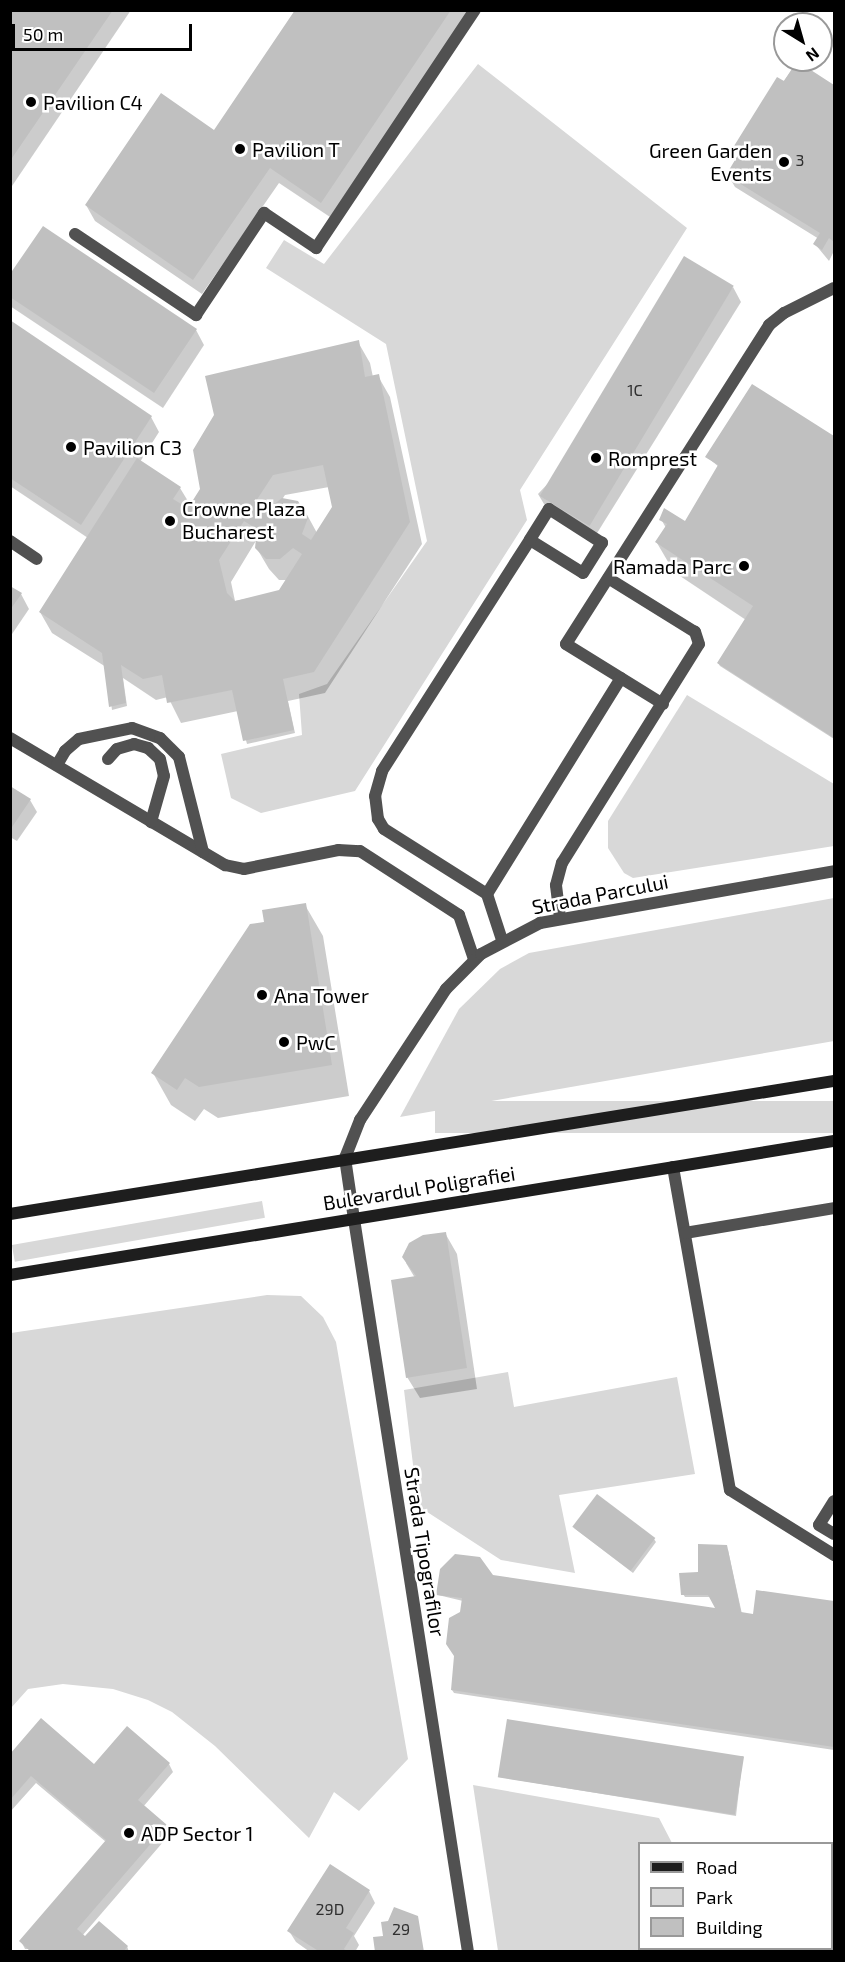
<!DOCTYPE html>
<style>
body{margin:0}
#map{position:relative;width:845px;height:1962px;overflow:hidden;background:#fff;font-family:"Exo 2",sans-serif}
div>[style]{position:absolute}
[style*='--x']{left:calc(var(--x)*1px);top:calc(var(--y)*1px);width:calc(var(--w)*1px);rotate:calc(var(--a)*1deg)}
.green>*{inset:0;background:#d8d8d8;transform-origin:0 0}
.shadow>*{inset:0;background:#0003}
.building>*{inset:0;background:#c0c0c0;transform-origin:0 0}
.service>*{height:12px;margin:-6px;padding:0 6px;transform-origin:6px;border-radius:6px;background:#515151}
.minor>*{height:12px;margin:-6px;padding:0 6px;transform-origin:6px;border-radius:6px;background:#515151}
.tertiary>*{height:12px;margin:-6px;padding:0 6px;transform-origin:6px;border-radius:6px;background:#515151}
.secondary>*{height:12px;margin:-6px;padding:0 6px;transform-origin:6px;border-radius:6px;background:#1e1e1e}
.dots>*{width:16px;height:16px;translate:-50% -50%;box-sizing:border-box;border:3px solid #fff;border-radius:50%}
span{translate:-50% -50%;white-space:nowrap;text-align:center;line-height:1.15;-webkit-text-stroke:5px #fff;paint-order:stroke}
.number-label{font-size:16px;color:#303030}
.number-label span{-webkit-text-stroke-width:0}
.poi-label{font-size:20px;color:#000}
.left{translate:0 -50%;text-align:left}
.right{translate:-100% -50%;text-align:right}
.street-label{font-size:20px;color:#000}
.frame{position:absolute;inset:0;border:12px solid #000;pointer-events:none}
.legend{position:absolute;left:638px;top:1842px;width:195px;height:108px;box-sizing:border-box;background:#fff;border:2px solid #999;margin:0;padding:8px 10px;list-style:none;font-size:18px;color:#000}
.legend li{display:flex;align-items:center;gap:12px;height:30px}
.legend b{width:30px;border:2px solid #999}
.north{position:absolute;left:773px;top:12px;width:60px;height:60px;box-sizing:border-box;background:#fff;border:2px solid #999;border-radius:50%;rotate:143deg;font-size:16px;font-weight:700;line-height:24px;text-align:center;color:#000}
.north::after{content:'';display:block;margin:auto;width:21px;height:27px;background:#000;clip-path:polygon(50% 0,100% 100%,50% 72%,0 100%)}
.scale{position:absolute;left:12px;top:24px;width:180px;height:27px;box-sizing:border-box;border:3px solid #000;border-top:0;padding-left:8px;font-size:18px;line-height:21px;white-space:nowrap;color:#000;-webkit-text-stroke:4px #fff;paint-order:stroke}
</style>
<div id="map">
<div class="green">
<div style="clip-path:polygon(478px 64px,687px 228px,520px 490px,527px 520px,355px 791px,261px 813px,231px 798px,221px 754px,302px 735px,299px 694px,327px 684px,427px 541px,386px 344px,266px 268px,284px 240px,324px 264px)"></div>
<div style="clip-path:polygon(687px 695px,834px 784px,834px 846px,633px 878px,624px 873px,608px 848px,608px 821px)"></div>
<div style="clip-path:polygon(834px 898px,834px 1041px,400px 1117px,459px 1009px,500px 969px,529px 953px)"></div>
<div style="left:834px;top:1101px;width:32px;height:399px;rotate:90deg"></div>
<div style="left:262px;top:1201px;width:17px;height:254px;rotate:80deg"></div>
<div style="clip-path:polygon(267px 1295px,301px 1296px,323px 1317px,336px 1342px,408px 1759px,359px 1811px,334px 1792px,309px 1838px,215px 1746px,172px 1712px,148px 1700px,113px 1689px,63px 1684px,28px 1689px,11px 1708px,11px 1333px)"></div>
<div style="clip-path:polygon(508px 1372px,514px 1407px,677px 1377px,695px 1474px,559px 1495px,575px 1573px,501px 1560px,418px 1506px,404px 1390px)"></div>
<div style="clip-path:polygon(473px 1785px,659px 1818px,672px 1843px,640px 1844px,640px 1948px,832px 1948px,834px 1884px,834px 1951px,498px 1951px)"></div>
</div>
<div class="shadow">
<div style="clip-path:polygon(10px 10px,131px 10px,10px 189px)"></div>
<div style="clip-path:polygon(297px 10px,470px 10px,330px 217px,279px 183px,202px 294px,95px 221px,86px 205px,214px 132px)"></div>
<div style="clip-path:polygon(797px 63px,834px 86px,834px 251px,829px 261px,815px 244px,819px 239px,735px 187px,728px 175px,741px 154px,736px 146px)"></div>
<div style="clip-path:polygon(10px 277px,196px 330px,204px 345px,163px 408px,10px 306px)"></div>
<div style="clip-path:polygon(733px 287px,741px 302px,594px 538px,547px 509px,538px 494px)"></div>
<div style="clip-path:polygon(evenodd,10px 322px,151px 417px,159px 432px,140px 462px,180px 488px,191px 506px,358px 342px,370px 363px,373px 377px,378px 376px,390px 397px,422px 544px,325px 693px,288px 701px,295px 733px,247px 744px,238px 711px,181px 723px,168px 697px,156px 700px,123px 678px,127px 706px,112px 710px,106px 667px,52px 633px,40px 612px,88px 538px,10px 486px,10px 322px,329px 487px,334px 507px,317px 533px,305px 511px,291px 500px,281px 501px,285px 495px,329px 487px,10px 322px,257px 539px,256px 547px,269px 569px,279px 580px,287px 580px,280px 592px,235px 601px,231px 582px,257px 539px)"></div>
<div style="clip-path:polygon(752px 386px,834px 438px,834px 739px,720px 666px,718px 663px,746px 620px,674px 572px,657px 543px,666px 528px,661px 519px,685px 523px,719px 467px,707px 457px)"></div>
<div style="clip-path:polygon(10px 587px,21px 594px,29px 609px,10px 637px)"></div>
<div style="clip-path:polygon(10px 787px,30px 800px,37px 812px,17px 841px,10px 837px)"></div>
<div style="clip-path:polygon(305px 905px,323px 936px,349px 1096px,218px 1118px,204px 1109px,195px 1121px,171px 1105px,153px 1073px,265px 923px)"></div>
<div style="clip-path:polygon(445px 1233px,457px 1254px,477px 1389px,420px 1398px,407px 1377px,415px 1278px,406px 1263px,405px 1251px,423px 1236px)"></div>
<div style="clip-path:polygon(574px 1528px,654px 1539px,656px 1542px,633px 1573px)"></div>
<div style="clip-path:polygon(728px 1550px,742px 1614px,754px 1615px,757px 1592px,834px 1603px,834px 1750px,454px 1693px,452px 1690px,463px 1601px,438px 1595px,492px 1577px,717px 1610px,711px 1597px,685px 1597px,683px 1594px)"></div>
<div style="clip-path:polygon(10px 1756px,94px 1766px,169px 1764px,173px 1772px,143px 1807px,170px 1834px,82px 1936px,127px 1946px,129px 1952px,25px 1949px,21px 1941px,106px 1842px,36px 1783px,10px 1812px)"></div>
<div style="clip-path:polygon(743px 1756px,736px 1816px,499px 1777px)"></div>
<div style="clip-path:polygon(369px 1891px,375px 1903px,354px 1936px,359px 1945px,355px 1952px,310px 1952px,296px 1942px,289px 1931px)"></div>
</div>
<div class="building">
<div style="clip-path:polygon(10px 10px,113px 10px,10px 161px)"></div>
<div style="clip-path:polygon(295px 10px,451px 10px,321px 203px,270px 168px,193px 280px,85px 205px,161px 93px,214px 130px)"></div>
<div style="clip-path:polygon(797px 61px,834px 85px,834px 242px,829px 238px,822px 250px,813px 244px,820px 233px,726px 175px,741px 150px,734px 146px,777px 77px,784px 81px)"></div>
<div style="clip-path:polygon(43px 226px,197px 329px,154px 393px,10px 297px,10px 274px)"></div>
<div style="left:684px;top:256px;width:58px;height:280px;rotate:31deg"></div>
<div style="clip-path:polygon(10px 320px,152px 416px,81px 525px,10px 478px)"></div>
<div style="clip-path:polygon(evenodd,359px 340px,365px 377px,379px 374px,410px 522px,314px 672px,283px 679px,294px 730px,243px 741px,232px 690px,167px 703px,162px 675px,143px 679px,121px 665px,126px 703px,109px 707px,102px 653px,39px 612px,137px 458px,181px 487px,173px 499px,188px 508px,200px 489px,193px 450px,214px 415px,205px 376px,359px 340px,323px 465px,332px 507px,311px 540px,302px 534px,308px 518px,298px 501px,282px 498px,268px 509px,256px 501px,273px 475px,323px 465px,359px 340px,244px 521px,257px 529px,255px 548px,266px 559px,280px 559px,293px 548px,302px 554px,279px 590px,235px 601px,227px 593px,219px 560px,244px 521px)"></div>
<div style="clip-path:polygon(752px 384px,834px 436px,834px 738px,717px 663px,753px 606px,655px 542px,667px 524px,659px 520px,664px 508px,685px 521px,718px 465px,705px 457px)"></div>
<div style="clip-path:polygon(10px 586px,22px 593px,10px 610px)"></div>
<div style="clip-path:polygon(10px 786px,31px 799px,10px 830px)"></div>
<div style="clip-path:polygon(306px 903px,332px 1065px,199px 1087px,185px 1078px,177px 1090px,151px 1073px,250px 924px,264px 922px,262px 910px)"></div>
<div style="clip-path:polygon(446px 1232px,467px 1368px,406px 1378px,391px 1280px,416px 1276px,402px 1257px,409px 1243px,423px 1235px)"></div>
<div style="left:597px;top:1494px;width:73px;height:41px;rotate:37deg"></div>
<div style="clip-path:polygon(698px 1544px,727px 1545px,741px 1612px,753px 1614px,756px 1590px,834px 1601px,834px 1747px,451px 1690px,454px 1656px,446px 1644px,449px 1618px,460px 1612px,462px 1598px,436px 1595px,440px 1569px,455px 1554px,480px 1557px,493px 1575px,715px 1608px,708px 1595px,681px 1595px,679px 1573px,698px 1572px)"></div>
<div style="clip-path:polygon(41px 1718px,94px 1764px,127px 1726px,170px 1763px,138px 1800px,167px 1825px,77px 1929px,85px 1936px,99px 1921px,128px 1946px,123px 1952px,31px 1952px,19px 1941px,106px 1840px,31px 1776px,10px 1800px,10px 1754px)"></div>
<div style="left:507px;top:1719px;width:240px;height:59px;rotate:9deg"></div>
<div style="clip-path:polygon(330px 1864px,370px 1890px,346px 1928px,354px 1933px,344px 1949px,348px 1952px,320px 1952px,287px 1931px)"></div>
<div style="clip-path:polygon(394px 1907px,418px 1916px,424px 1952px,375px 1952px,373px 1937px,383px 1936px,381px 1922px,388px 1921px)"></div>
</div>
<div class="service">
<div style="--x:75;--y:234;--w:146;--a:33.8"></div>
<div style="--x:196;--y:315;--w:123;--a:-56.3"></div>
<div style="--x:264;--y:213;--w:63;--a:33.9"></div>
<div style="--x:316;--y:248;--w:286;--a:-56.3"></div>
<div style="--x:10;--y:541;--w:32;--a:34"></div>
<div style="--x:663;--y:704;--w:114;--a:-148.3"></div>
<div style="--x:566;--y:644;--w:378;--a:-57.5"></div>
<div style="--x:769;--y:325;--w:19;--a:-39"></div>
<div style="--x:784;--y:313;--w:56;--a:-26.6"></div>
<div style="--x:10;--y:738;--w:250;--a:30.6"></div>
<div style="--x:225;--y:865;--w:19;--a:12"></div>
<div style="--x:244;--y:869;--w:96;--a:-11.4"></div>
<div style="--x:338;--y:850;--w:22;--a:3"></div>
<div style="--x:360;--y:851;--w:118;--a:32.9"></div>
<div style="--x:459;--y:915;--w:46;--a:71.2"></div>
<div style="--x:108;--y:759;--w:13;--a:-48"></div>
<div style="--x:117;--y:749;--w:18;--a:-16"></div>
<div style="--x:134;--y:744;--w:15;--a:16"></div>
<div style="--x:148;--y:748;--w:16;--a:43"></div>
<div style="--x:160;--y:759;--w:17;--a:77"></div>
<div style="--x:164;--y:776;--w:48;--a:105.8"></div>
<div style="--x:57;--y:765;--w:16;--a:-60"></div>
<div style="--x:65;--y:751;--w:18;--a:-41"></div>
<div style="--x:79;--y:739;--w:54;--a:-11.7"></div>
<div style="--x:132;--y:728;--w:30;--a:20"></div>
<div style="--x:160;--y:738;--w:27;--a:45"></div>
<div style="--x:179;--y:757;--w:98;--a:75.8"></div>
<div style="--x:487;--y:894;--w:254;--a:-58.2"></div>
<div style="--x:560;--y:918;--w:33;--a:-97"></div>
<div style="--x:556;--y:885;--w:23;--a:-75"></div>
<div style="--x:562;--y:863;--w:258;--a:-58"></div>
<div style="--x:699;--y:644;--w:13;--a:-108"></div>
<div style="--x:695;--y:632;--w:102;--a:-148.2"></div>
<div style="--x:502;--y:940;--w:48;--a:-108.1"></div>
<div style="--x:487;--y:894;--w:122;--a:-147.7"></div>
<div style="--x:384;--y:829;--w:12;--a:-121"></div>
<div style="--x:378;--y:819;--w:23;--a:-97"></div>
<div style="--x:375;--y:796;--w:26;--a:-74"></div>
<div style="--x:382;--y:771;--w:274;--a:-57.4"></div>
<div style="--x:530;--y:540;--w:62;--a:31.9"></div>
<div style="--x:583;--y:573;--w:36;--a:-58"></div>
<div style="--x:602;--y:543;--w:63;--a:-147.3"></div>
<div style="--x:549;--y:509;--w:36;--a:122"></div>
<div style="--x:673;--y:1167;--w:328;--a:80"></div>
<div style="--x:730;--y:1490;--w:123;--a:32"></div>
<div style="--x:685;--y:1233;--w:151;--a:-9.5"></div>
<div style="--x:834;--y:1501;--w:28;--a:122"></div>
<div style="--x:819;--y:1525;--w:17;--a:31"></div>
</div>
<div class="minor">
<div style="--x:354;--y:1219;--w:62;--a:-98.4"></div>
<div style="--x:345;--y:1158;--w:41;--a:-68.5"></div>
<div style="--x:360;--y:1120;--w:157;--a:-56.7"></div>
<div style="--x:446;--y:989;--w:49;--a:-45"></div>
<div style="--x:481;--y:954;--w:67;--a:-27.7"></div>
<div style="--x:540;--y:923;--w:299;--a:-10"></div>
</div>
<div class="tertiary">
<div style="--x:354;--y:1219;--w:742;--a:81.16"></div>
</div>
<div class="secondary">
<div style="--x:10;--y:1214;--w:835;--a:-9.17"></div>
<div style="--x:10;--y:1275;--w:835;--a:-9.24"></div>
</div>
<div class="dots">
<div style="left:31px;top:102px;background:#000"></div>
<div style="left:240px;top:149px;background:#000"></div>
<div style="left:784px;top:162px;background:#000"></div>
<div style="left:71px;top:447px;background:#000"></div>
<div style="left:596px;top:458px;background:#000"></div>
<div style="left:170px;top:521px;background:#000"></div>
<div style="left:744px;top:566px;background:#000"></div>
<div style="left:262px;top:995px;background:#000"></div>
<div style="left:284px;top:1042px;background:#000"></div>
<div style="left:129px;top:1833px;background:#000"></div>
</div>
<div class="number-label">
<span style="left:800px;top:160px">3</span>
<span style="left:635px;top:390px">1C</span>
<span style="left:330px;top:1909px">29D</span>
<span style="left:401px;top:1929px">29</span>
</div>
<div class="poi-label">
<span class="left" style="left:43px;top:102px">Pavilion C4</span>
<span class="left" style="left:252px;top:149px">Pavilion T</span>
<span class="right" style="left:772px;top:162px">Green Garden<br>Events</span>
<span class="left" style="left:83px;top:447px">Pavilion C3</span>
<span class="left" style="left:608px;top:458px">Romprest</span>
<span class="left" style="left:182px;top:520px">Crowne Plaza<br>Bucharest</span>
<span class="right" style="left:732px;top:566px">Ramada Parc</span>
<span class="left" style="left:274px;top:995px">Ana Tower</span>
<span class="left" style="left:296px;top:1042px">PwC</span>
<span class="left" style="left:141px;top:1833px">ADP Sector 1</span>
</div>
<div class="street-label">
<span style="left:600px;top:894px;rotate:-11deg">Strada Parcului</span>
<span style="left:419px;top:1188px;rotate:-9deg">Bulevardul Poligrafiei</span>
<span style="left:425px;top:1552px;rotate:81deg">Strada Tipografilor</span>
</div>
<div class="frame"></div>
<ul class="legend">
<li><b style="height:8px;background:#1e1e1e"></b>Road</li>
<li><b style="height:16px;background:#d8d8d8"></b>Park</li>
<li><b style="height:16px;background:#c0c0c0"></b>Building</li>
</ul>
<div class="north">N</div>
<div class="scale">50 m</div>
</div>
